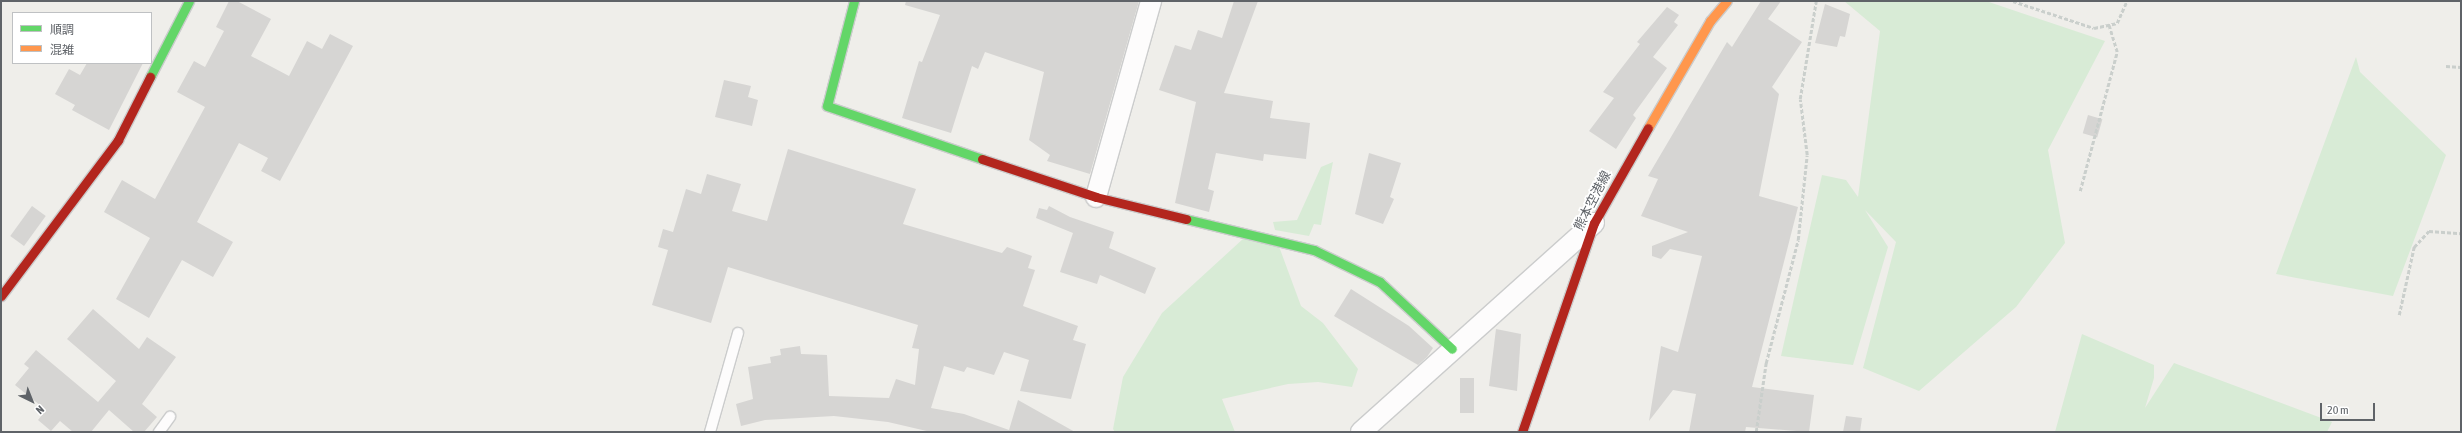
<!DOCTYPE html>
<meta charset="utf-8">
<style>
body{margin:0}
#map{position:relative;width:2462px;height:433px;overflow:hidden;background:#efeeea;font-family:"Asap Condensed","Noto Sans JP",sans-serif}
div>[style]{position:absolute}
[style*='--x']{left:calc(var(--x)*1px);top:calc(var(--y)*1px);width:calc(var(--w)*1px);rotate:calc(var(--a)*1deg)}
.green>*{inset:0;background:#d8ebd6}
.building>*{inset:0;background:#d6d5d3;transform-origin:0 0}
.path>*{height:2.5px;margin-top:-1.25px;transform-origin:0;background:repeating-linear-gradient(90deg,#cacfcc 0 4px,transparent 0 6px)}
.roads{filter:drop-shadow(1px 0 #cbcccc) drop-shadow(-1px 0 #cbcccc) drop-shadow(0 1px #cbcccc) drop-shadow(0 -1px #cbcccc)}
.lane>*{height:10px;margin:-5px;padding:0 5px;transform-origin:5px;border-radius:5px;background:#fdfcfc}
.street>*{height:20px;margin:-10px;padding:0 10px;transform-origin:10px;border-radius:10px;background:#fdfcfc}
.fast>*{height:9px;margin:-4.5px;padding:0 4.5px;transform-origin:4.5px;border-radius:4.5px;background:#63d668}
.slow>*{height:9px;margin:-4.5px;padding:0 4.5px;transform-origin:4.5px;border-radius:4.5px;background:#ff974d}
.jam>*{height:9px;margin:-4.5px;padding:0 4.5px;transform-origin:4.5px;border-radius:4.5px;background:#b3261e}
span{translate:-50% -50%;white-space:nowrap;text-align:center;line-height:1.15;-webkit-text-stroke:3.5px #fff;paint-order:stroke}
.street-label{font-size:13px;color:#5f6368}
.frame{position:absolute;inset:0;border:2px solid #5f6368;pointer-events:none}
.legend{position:absolute;left:12px;top:12px;width:140px;height:52px;box-sizing:border-box;background:#fff;border:1px solid #bfc1c3;margin:0;padding:5px 7px;list-style:none;font-size:12px;color:#5f6368}
.legend li{display:flex;align-items:center;gap:8px;height:20px}
.legend b{width:20px;border:1px solid #bfc1c3}
.north{position:absolute;left:12px;top:381px;width:40px;height:40px;-webkit-text-stroke:3px #fff;paint-order:stroke;rotate:137deg;font-size:11px;font-weight:700;line-height:16px;text-align:center;color:#5f6368}
.north::after{content:'';display:block;margin:auto;width:14px;height:18px;background:#5f6368;clip-path:polygon(50% 0,100% 100%,50% 72%,0 100%)}
.scale{position:absolute;left:2320px;top:403px;width:55px;height:18px;box-sizing:border-box;border:2px solid #5f6368;border-top:0;padding-left:5px;font-size:12px;line-height:14px;white-space:nowrap;color:#5f6368;-webkit-text-stroke:3px #fff;paint-order:stroke}
</style>
<div id="map">
<div class="green">
<div style="clip-path:polygon(1844px 1px,1986px 1px,2105px 41px,2048px 150px,2065px 243px,2016px 307px,1919px 391px,1863px 368px,1896px 242px,1865px 210px,1888px 247px,1853px 365px,1781px 356px,1822px 175px,1846px 180px,1858px 197px,1880px 31px)"></div>
<div style="clip-path:polygon(2356px 57px,2360px 72px,2446px 155px,2393px 296px,2276px 274px)"></div>
<div style="clip-path:polygon(1333px 162px,1321px 225px,1314px 224px,1309px 236px,1275px 230px,1273px 222px,1297px 220px,1321px 167px)"></div>
<div style="clip-path:polygon(1244px 238px,1277px 241px,1301px 306px,1323px 323px,1358px 369px,1352px 387px,1318px 382px,1288px 384px,1222px 399px,1235px 432px,1115px 432px,1113px 429px,1123px 377px,1162px 313px)"></div>
<div style="clip-path:polygon(2082px 334px,2154px 365px,2154px 378px,2145px 408px,2174px 363px,2332px 422px,2327px 432px,2055px 432px)"></div>
</div>
<div class="building">
<div style="clip-path:polygon(229px 1px,237px 1px,271px 19px,251px 56px,289px 76px,307px 41px,322px 49px,330px 34px,353px 46px,280px 181px,261px 171px,268px 158px,239px 143px,197px 222px,233px 242px,213px 277px,182px 260px,149px 318px,116px 299px,150px 238px,104px 212px,122px 180px,155px 199px,205px 107px,177px 92px,194px 61px,205px 67px,224px 31px,216px 27px)"></div>
<div style="clip-path:polygon(906px 1px,1139px 1px,1090px 174px,1047px 161px,1050px 155px,1029px 140px,1044px 72px,985px 52px,978px 69px,972px 66px,951px 133px,902px 118px,919px 61px,922px 62px,940px 15px,905px 5px)"></div>
<div style="clip-path:polygon(1234px 1px,1258px 1px,1224px 93px,1273px 101px,1270px 118px,1310px 123px,1306px 159px,1264px 154px,1263px 161px,1216px 153px,1208px 189px,1214px 191px,1209px 212px,1175px 203px,1196px 102px,1159px 90px,1175px 45px,1191px 50px,1198px 30px,1222px 38px)"></div>
<div style="clip-path:polygon(1761px 1px,1781px 1px,1768px 19px,1802px 42px,1772px 87px,1779px 94px,1759px 196px,1798px 207px,1752px 387px,1814px 395px,1809px 432px,1746px 427px,1745px 432px,1689px 432px,1696px 394px,1673px 390px,1649px 421px,1661px 346px,1678px 352px,1702px 256px,1670px 249px,1661px 259px,1652px 256px,1652px 246px,1688px 232px,1641px 216px,1658px 179px,1648px 176px,1727px 42px,1732px 47px)"></div>
<div style="clip-path:polygon(1825px 4px,1850px 14px,1845px 37px,1840px 36px,1837px 47px,1815px 43px)"></div>
<div style="clip-path:polygon(1667px 7px,1679px 15px,1674px 22px,1678px 25px,1653px 57px,1667px 68px,1633px 115px,1636px 118px,1616px 149px,1589px 131px,1614px 98px,1603px 92px,1640px 44px,1637px 42px)"></div>
<div style="clip-path:polygon(87px 63px,143px 63px,109px 130px,72px 110px,75px 105px,55px 94px,69px 69px,80px 75px)"></div>
<div style="clip-path:polygon(724px 80px,751px 86px,748px 97px,758px 100px,752px 126px,715px 117px)"></div>
<div style="left:2088px;top:115px;width:15px;height:19px;rotate:16deg"></div>
<div style="clip-path:polygon(788px 149px,916px 189px,903px 224px,1002px 253px,1007px 247px,1032px 256px,1028px 268px,1035px 270px,1023px 306px,1078px 326px,1073px 340px,1086px 344px,1071px 399px,1020px 391px,1029px 360px,1004px 352px,994px 375px,967px 367px,964px 372px,944px 366px,931px 408px,964px 414px,1009px 430px,1018px 400px,1075px 432px,931px 432px,888px 422px,834px 416px,765px 420px,741px 426px,736px 404px,753px 399px,748px 367px,771px 363px,770px 357px,781px 355px,780px 349px,800px 346px,801px 354px,827px 355px,829px 396px,889px 398px,896px 379px,915px 385px,919px 349px,912px 348px,918px 325px,728px 267px,711px 323px,652px 305px,668px 250px,658px 247px,663px 229px,673px 232px,686px 189px,701px 194px,707px 174px,741px 184px,732px 211px,767px 221px)"></div>
<div style="clip-path:polygon(1369px 153px,1401px 163px,1390px 197px,1394px 199px,1383px 224px,1355px 214px)"></div>
<div style="left:32px;top:206px;width:17px;height:37px;rotate:36deg"></div>
<div style="clip-path:polygon(1049px 206px,1070px 217px,1114px 232px,1109px 248px,1156px 268px,1145px 294px,1100px 275px,1097px 284px,1060px 272px,1073px 233px,1036px 218px,1039px 208px,1047px 210px)"></div>
<div style="clip-path:polygon(1351px 289px,1409px 326px,1433px 348px,1427px 357px,1418px 365px,1334px 316px)"></div>
<div style="clip-path:polygon(93px 309px,139px 349px,147px 337px,176px 357px,142px 404px,157px 417px,144px 432px,134px 432px,109px 410px,91px 432px,73px 432px,60px 421px,51px 431px,38px 420px,46px 410px,15px 385px,29px 368px,24px 364px,36px 350px,98px 402px,116px 381px,67px 339px)"></div>
<div style="clip-path:polygon(1496px 329px,1521px 334px,1517px 391px,1489px 386px)"></div>
<div style="left:1460px;top:378px;width:14px;height:35px"></div>
<div style="clip-path:polygon(1846px 416px,1862px 418px,1860px 432px,1843px 432px)"></div>
</div>
<div class="path">
<div style="--x:2013;--y:1;--w:85;--a:18.4"></div>
<div style="--x:2094;--y:28;--w:24;--a:-12"></div>
<div style="--x:2117;--y:23;--w:24;--a:-66"></div>
<div style="--x:2446;--y:66;--w:15;--a:4"></div>
<div style="--x:2080;--y:191;--w:144;--a:-75.1"></div>
<div style="--x:2117;--y:52;--w:28;--a:-107"></div>
<div style="--x:2399;--y:315;--w:70;--a:-77.6"></div>
<div style="--x:2414;--y:247;--w:22;--a:-47"></div>
<div style="--x:2429;--y:231;--w:32;--a:4"></div>
<div style="--x:1756;--y:432;--w:70;--a:-81.8"></div>
<div style="--x:1766;--y:363;--w:127;--a:-75.4"></div>
<div style="--x:1798;--y:240;--w:85;--a:-84"></div>
<div style="--x:1807;--y:155;--w:56;--a:-97.1"></div>
<div style="--x:1800;--y:99;--w:99;--a:-80.7"></div>
</div>
<div class="roads">
<div class="lane">
<div style="--x:159;--y:432;--w:19;--a:-54"></div>
<div style="--x:710;--y:432;--w:103;--a:-74.2"></div>
</div>
<div class="street">
<div style="--x:1096;--y:197;--w:204;--a:-74.3"></div>
<div style="--x:1361;--y:432;--w:313;--a:-41.9"></div>
</div>
<div class="fast">
<div style="--x:854;--y:1;--w:108;--a:104.4"></div>
<div style="--x:827;--y:106;--w:164;--a:18.9"></div>
<div style="--x:150;--y:77;--w:85;--a:-62.8"></div>
<div style="--x:1186;--y:219;--w:132;--a:13.6"></div>
<div style="--x:1314;--y:250;--w:73;--a:25.9"></div>
<div style="--x:1380;--y:282;--w:98;--a:42.9"></div>
</div>
<div class="slow">
<div style="--x:1648;--y:128;--w:124;--a:-59.9"></div>
<div style="--x:1710;--y:21;--w:26;--a:-50"></div>
</div>
<div class="jam">
<div style="--x:982;--y:159;--w:120;--a:18.4"></div>
<div style="--x:1096;--y:197;--w:93;--a:13.7"></div>
<div style="--x:1;--y:296;--w:195;--a:-53.1"></div>
<div style="--x:118;--y:140;--w:71;--a:-63.1"></div>
<div style="--x:1522;--y:432;--w:221;--a:-71"></div>
<div style="--x:1594;--y:223;--w:109;--a:-60.4"></div>
</div>
</div>
<div class="street-label">
<span style="left:1593px;top:201px;rotate:-63deg">熊本空港線</span>
</div>
<div class="frame"></div>
<ul class="legend">
<li><b style="height:5px;background:#63d668"></b>順調</li>
<li><b style="height:5px;background:#ff974d"></b>混雑</li>
</ul>
<div class="north">N</div>
<div class="scale">20 m</div>
</div>
